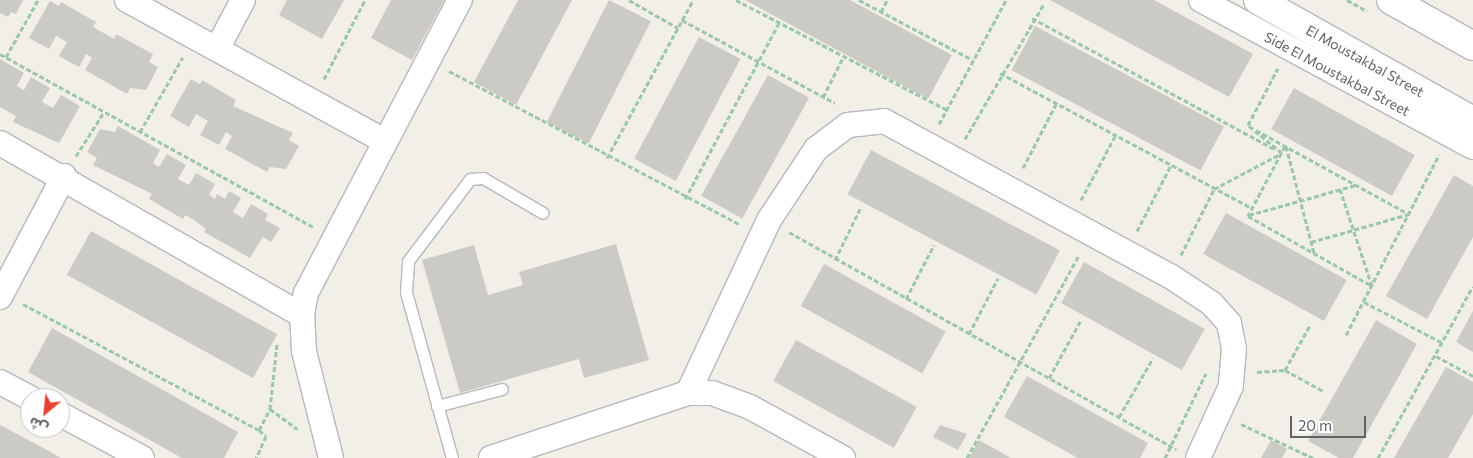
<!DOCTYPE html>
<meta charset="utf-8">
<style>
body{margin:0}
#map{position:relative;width:1473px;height:458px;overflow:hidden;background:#f1efe8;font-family:Commissioner,"Noto Sans Arabic",sans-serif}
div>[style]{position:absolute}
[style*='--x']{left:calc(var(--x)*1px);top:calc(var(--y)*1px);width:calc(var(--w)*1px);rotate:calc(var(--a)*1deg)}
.building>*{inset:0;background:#cccac5;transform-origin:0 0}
.path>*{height:3px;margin-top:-1.5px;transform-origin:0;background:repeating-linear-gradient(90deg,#9cc7a9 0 5px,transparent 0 7.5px)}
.roads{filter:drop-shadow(1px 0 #b5b8bc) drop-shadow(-1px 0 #b5b8bc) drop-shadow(0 1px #b5b8bc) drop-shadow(0 -1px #b5b8bc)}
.service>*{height:11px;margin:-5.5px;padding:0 5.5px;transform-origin:5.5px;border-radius:5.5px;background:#fff}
.minor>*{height:24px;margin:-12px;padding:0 12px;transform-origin:12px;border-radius:12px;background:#fff}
.tertiary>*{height:28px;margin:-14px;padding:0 14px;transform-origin:14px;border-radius:14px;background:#fff}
span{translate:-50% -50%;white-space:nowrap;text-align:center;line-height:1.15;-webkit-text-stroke:4px #fff;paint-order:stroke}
.street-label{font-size:14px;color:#5f6368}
.north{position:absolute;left:20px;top:388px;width:50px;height:50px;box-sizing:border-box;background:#fff;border:1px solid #bfc1c3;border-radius:50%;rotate:208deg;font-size:14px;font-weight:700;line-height:20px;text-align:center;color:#5f6368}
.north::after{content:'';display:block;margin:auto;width:18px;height:22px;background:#ea4335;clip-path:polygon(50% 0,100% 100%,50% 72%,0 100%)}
.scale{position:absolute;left:1290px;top:416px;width:76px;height:22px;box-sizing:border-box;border:2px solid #5f6368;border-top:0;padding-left:6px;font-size:15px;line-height:18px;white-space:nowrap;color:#5f6368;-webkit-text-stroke:4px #fff;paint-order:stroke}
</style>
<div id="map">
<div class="building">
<div style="clip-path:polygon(0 0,23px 0,16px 14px,11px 12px,8px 17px,0 13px)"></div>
<div style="clip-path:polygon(287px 0,344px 0,322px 39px,279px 15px)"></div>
<div style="clip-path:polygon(391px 0,444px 0,412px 60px,371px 38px)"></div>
<div style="clip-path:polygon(518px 0,572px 0,516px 105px,474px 82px)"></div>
<div style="left:609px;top:0;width:47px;height:137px;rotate:27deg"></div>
<div style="clip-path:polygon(745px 0,850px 0,952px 55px,928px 99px)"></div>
<div style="clip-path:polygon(1050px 0,1154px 0,1253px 54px,1229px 97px)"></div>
<div style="clip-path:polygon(50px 1px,59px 6px,61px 2px,96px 22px,93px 27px,114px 39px,116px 34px,153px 54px,149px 62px,158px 67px,146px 90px,130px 88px,127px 94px,85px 70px,92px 58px,86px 54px,79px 67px,59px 56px,67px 42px,56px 36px,49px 49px,29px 38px)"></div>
<div style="left:1035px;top:26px;width:214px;height:50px;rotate:28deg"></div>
<div style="left:699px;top:37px;width:47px;height:138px;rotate:28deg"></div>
<div style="clip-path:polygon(0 59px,24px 73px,17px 86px,24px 90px,31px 77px,50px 88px,42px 102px,53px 108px,61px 95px,80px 106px,59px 143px,13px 122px,16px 116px,0 107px)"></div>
<div style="left:768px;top:75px;width:47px;height:138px;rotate:29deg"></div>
<div style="clip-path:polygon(191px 79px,200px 84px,202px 80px,236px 100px,233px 106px,293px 133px,289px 140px,299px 146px,286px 169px,270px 167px,267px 172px,225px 149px,232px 136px,226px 132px,219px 145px,200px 135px,208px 121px,196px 114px,189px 127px,170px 116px)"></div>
<div style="left:1294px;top:88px;width:138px;height:47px;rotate:29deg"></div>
<div style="clip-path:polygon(118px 126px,160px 150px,153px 163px,159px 167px,167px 154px,186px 165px,178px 179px,189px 185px,196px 173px,215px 184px,209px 195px,215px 199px,217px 194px,225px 199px,229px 191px,241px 198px,233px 212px,243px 218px,251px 204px,268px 214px,265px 220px,280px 228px,271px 242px,263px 237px,250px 258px,204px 232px,206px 229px,194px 220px,185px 215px,183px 219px,149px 199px,152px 194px,93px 165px,97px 158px,87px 152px,100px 129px,115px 132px)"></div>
<div style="left:871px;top:150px;width:214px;height:50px;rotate:28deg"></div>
<div style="clip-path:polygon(1454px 175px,1473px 186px,1473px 237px,1427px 319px,1386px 296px)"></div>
<div style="left:1226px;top:213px;width:138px;height:47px;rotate:29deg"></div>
<div style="left:91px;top:231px;width:213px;height:50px;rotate:29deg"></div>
<div style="clip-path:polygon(616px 244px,649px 360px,584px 378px,579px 359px,460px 393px,422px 260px,474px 245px,488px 295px,523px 285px,519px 272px)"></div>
<div style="left:1084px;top:262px;width:138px;height:47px;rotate:29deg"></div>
<div style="left:824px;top:264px;width:139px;height:48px;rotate:29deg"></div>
<div style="clip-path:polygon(1473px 311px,1473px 352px,1456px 342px)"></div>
<div style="clip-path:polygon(1376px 320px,1417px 344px,1353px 458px,1339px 458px,1308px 441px)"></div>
<div style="clip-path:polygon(52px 328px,238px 432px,224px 458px,182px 458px,28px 372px)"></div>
<div style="left:796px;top:340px;width:138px;height:47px;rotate:29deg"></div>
<div style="clip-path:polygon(1446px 367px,1473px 382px,1473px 414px,1448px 458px,1394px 458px)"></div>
<div style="clip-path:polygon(1027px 376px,1148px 443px,1140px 458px,1078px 458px,1004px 417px)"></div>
<div style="clip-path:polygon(0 425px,49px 451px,61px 458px,0 458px)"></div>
<div style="clip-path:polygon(940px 425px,967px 434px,958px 450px,933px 437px)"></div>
<div style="clip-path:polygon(979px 440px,1011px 458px,969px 458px)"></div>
<div style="clip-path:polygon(1271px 440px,1287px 449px,1282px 458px,1261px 458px)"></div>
</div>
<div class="path">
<div style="--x:629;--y:0;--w:56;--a:29.7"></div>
<div style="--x:736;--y:0;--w:238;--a:27.5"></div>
<div style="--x:859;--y:0;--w:129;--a:27.8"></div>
<div style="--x:1347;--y:0;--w:23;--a:29"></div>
<div style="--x:881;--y:12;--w:13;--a:-63"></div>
<div style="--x:1032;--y:18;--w:275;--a:28.4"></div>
<div style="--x:682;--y:20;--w:174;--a:28.5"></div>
<div style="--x:0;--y:54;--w:358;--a:28.9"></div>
<div style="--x:6;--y:57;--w:65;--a:-60.7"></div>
<div style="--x:449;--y:71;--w:328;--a:27.8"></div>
<div style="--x:1000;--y:73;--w:286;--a:28.2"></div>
<div style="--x:324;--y:79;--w:89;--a:-62.6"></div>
<div style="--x:823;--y:97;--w:46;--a:-62.9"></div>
<div style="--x:939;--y:124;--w:141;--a:-61.6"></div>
<div style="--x:1256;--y:130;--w:175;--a:28.8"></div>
<div style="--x:140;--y:132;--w:86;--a:-60.2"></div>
<div style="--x:965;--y:139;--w:156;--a:-59.7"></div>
<div style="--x:1285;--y:146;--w:79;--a:117.9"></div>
<div style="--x:1248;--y:216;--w:142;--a:29.4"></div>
<div style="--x:1372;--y:286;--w:102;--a:-108.3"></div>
<div style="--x:1286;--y:146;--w:111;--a:75.3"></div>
<div style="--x:76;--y:156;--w:52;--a:-57.5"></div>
<div style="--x:607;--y:158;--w:180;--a:-61.4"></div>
<div style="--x:1023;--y:168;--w:72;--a:-62.7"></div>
<div style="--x:685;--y:199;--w:200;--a:-61.9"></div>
<div style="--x:1081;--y:200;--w:72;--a:-62"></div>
<div style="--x:1249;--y:215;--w:111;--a:-15.7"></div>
<div style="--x:1137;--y:231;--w:74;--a:-62.7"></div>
<div style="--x:789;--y:232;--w:444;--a:29.3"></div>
<div style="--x:1311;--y:242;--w:102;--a:-15.9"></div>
<div style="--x:1181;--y:255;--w:74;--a:-63.4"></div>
<div style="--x:1214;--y:189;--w:77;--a:-27.9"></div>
<div style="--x:1282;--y:153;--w:44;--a:-140.5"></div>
<div style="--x:1248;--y:125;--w:64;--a:-62.2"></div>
<div style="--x:835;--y:260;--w:57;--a:-63.9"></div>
<div style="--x:906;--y:299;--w:61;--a:-62.6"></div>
<div style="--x:1364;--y:302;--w:89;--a:27.4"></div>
<div style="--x:23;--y:304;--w:268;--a:28.1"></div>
<div style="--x:259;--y:430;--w:9;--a:41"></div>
<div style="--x:266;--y:436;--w:24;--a:114"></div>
<div style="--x:969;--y:334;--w:63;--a:-62.6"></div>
<div style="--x:1346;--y:335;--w:203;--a:-62.7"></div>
<div style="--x:1436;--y:356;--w:42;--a:28.4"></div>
<div style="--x:1285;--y:370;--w:51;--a:-60.9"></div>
<div style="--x:1257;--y:372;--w:28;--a:-4"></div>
<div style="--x:1285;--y:370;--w:43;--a:28.9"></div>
<div style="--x:1049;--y:378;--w:66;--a:-61.1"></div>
<div style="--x:270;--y:409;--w:34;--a:36"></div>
<div style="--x:1119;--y:417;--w:68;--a:-60"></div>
<div style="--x:1241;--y:424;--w:80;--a:25.3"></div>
<div style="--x:259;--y:430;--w:24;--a:-62"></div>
<div style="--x:270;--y:409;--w:65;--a:-83.9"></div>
<div style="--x:967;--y:458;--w:232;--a:-61.1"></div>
<div style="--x:1165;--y:458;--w:94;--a:-64.2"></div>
<div style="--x:1378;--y:458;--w:196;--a:-61.1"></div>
</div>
<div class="roads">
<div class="service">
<div style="--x:437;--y:406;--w:67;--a:-14.7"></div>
<div style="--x:452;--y:458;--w:172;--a:-105.5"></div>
<div style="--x:406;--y:292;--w:31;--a:-86"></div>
<div style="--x:408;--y:261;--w:103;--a:-52.9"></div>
<div style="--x:470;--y:179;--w:13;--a:-4"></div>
<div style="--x:483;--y:178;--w:69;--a:30.3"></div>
</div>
<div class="minor">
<div style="--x:127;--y:0;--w:294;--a:28.7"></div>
<div style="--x:1201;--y:0;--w:309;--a:28.4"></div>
<div style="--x:217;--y:49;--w:55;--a:-62"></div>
<div style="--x:0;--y:143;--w:348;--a:29.7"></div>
<div style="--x:0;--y:297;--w:137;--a:-62.1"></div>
<div style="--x:0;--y:382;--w:34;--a:28"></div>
<div style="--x:688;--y:393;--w:191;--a:-64.9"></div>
<div style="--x:769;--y:220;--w:85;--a:-56.5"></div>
<div style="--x:816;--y:149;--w:40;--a:-37"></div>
<div style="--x:848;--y:125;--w:36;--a:-6"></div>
<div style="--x:884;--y:121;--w:325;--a:28.5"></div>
<div style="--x:1170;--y:276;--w:49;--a:33.4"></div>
<div style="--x:1211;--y:303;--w:27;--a:48"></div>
<div style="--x:1229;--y:323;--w:26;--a:79"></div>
<div style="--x:1234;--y:349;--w:37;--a:95"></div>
<div style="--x:1231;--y:386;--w:79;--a:114.6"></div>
<div style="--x:60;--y:414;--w:93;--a:28.2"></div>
<div style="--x:331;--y:458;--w:110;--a:-104.2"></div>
<div style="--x:304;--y:351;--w:36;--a:-93"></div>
<div style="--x:302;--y:315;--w:22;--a:-80"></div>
<div style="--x:306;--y:293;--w:331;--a:-62.3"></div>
<div style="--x:491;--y:458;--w:207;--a:-18.3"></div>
<div style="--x:688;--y:393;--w:24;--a:0"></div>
<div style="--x:712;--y:393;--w:40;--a:20.2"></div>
<div style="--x:750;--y:407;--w:106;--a:28.7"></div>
</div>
<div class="tertiary">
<div style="--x:1258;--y:0;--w:247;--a:29.4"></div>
<div style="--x:1391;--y:0;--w:94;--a:29.3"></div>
</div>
</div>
<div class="street-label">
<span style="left:1365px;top:61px;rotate:29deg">El Moustakbal Street</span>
<span style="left:1337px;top:74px;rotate:28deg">Side El Moustakbal Street</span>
</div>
<div class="north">ش</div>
<div class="scale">20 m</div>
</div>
